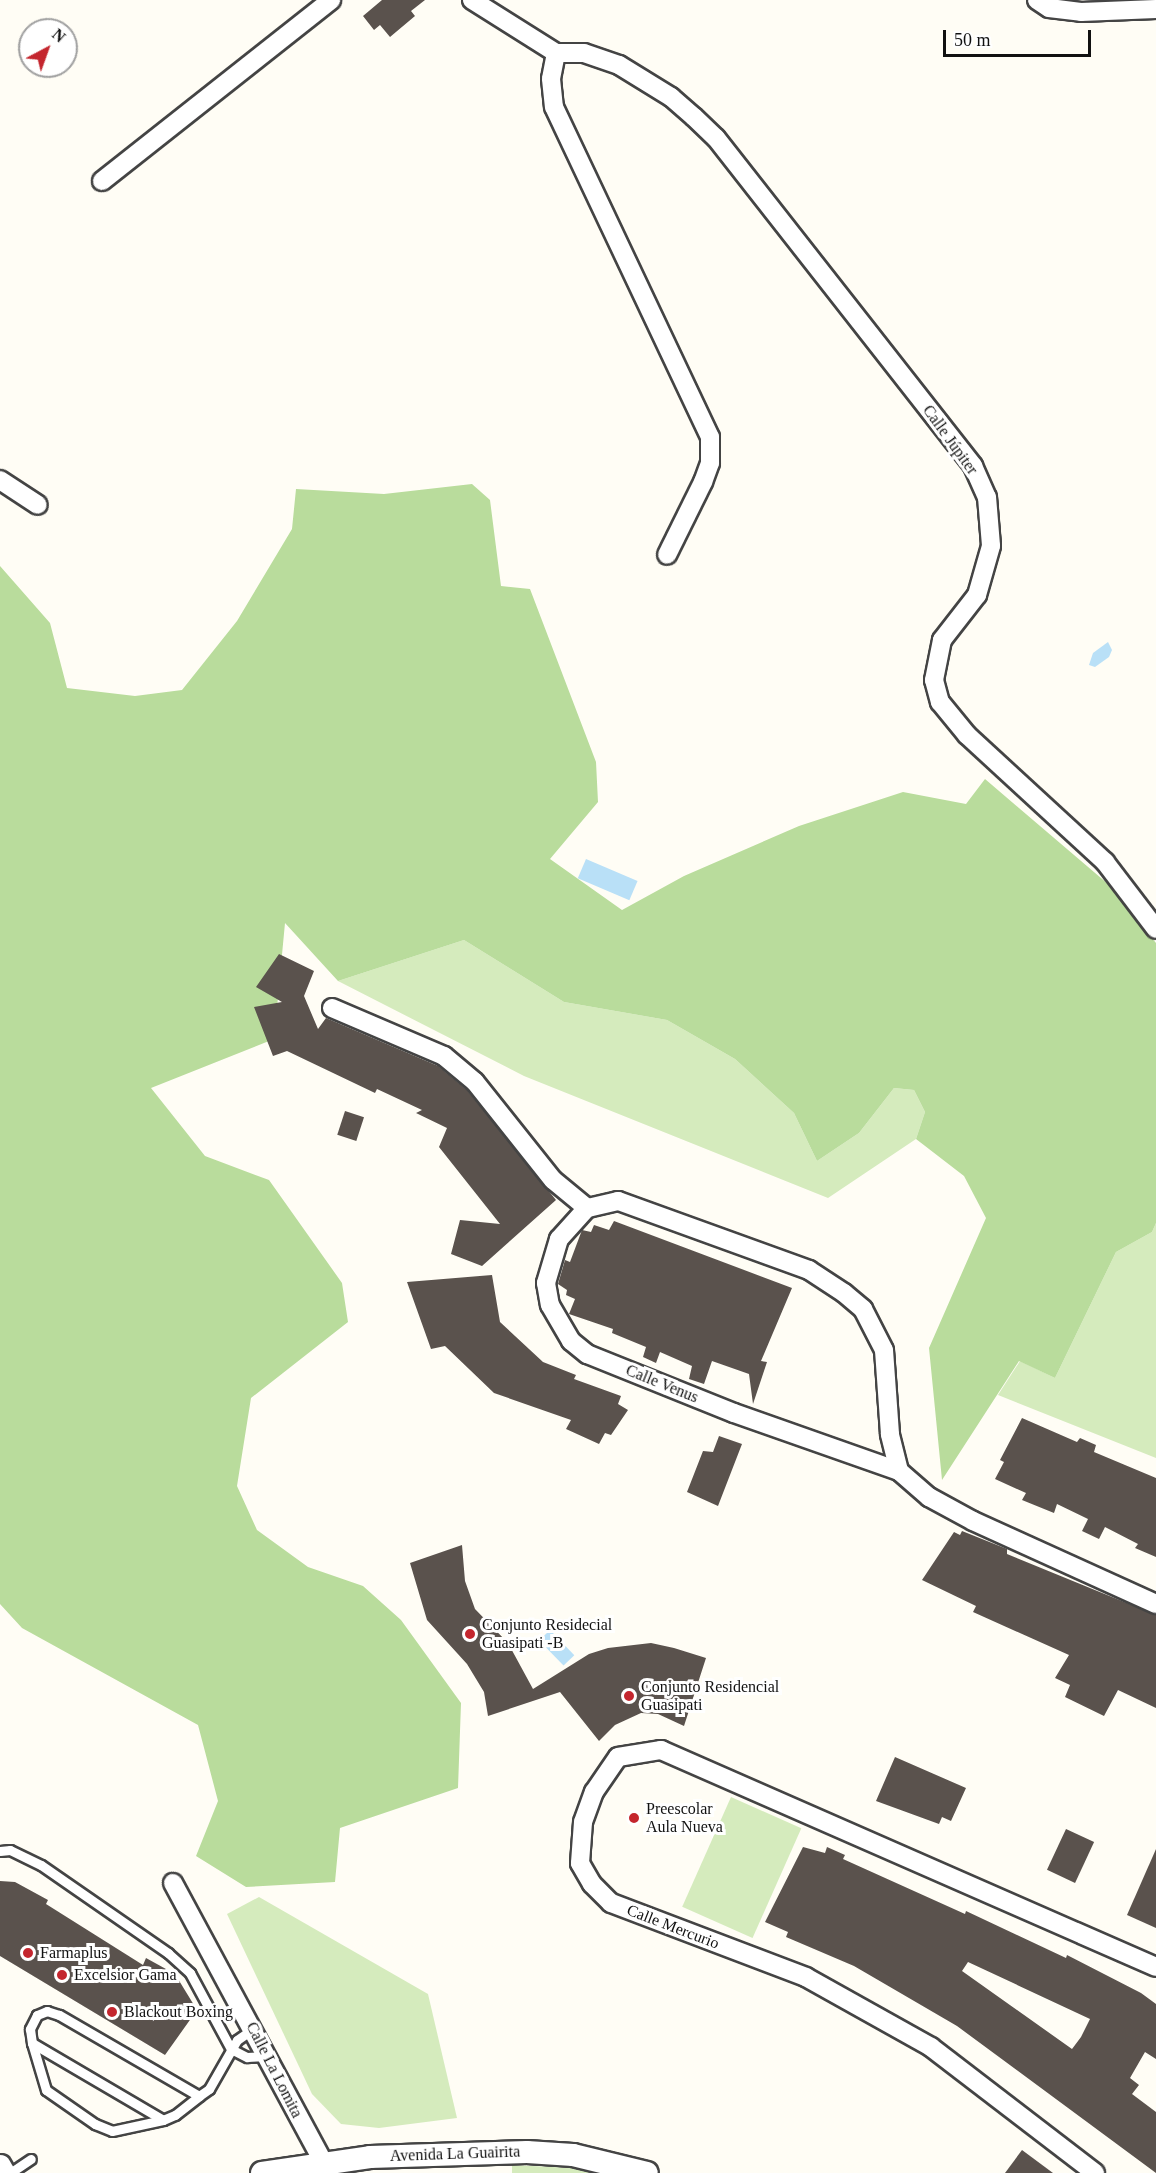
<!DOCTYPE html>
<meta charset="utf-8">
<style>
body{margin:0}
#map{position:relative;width:1156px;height:2173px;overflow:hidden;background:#fffdf5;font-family:"Times New Roman",serif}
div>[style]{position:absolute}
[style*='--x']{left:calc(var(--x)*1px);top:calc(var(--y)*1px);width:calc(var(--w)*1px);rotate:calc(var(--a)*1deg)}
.green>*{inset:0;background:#d5ebbd;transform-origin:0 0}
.forest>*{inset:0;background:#b9dc9c}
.water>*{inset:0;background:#b9e0f7;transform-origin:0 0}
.building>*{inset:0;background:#5a524d;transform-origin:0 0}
.roads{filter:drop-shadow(2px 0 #444) drop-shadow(-2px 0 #444) drop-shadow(0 2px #444) drop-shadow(0 -2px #444)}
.service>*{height:9px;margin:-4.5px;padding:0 4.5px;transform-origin:4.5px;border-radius:4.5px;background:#fff}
.minor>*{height:18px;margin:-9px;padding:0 9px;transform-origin:9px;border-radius:9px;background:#fff}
.tertiary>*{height:22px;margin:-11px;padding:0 11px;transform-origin:11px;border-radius:11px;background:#fff}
.dots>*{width:16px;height:16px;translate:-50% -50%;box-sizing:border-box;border:3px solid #fff;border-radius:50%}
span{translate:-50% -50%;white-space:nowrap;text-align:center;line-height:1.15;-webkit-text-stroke:6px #fff;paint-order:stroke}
.street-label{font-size:16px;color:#111}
.poi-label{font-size:16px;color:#111}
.left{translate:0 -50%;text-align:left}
.north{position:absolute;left:18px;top:18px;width:60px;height:60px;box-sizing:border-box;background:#fff;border:2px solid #a0a0a0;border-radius:50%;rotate:41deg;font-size:16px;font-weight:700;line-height:24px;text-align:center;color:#111}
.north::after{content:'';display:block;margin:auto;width:21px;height:27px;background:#c4262e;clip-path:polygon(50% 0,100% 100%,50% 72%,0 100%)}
.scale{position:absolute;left:943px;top:30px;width:148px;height:27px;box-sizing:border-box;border:3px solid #111;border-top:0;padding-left:8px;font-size:18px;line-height:21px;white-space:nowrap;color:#111;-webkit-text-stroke:4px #fff;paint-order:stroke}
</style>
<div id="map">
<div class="green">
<div style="clip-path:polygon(464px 940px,564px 1002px,667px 1020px,735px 1059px,794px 1113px,817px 1161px,859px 1133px,894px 1088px,914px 1090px,925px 1112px,916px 1139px,828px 1198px,524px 1076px,338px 981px)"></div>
<div style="clip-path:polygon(1156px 1223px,1156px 1458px,998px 1395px,1020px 1361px,1055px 1378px,1116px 1252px,1152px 1232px)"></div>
<div style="left:731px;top:1797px;width:77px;height:120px;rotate:24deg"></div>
<div style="clip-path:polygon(259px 1897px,428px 1994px,457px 2118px,379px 2128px,341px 2124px,312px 2094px,227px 1914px)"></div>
<div style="clip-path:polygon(512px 2165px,572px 2168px,604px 2173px,512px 2173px)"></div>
</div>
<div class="forest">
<div style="clip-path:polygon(472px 484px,490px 500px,501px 586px,530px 589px,596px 762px,598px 802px,550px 859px,622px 910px,684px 876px,799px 826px,903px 792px,966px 804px,985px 779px,1108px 884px,1156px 943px,1156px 1223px,1152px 1232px,1116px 1252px,1055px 1378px,1019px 1361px,942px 1480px,929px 1348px,986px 1218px,964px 1176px,916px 1139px,925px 1112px,914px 1090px,894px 1088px,859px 1133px,817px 1161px,794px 1113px,735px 1059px,667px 1020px,564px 1002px,464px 940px,338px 981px,285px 923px,274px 1039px,151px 1088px,205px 1156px,269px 1180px,342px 1283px,348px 1322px,251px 1398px,237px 1486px,257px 1530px,308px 1567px,363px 1586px,401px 1620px,461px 1703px,458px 1788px,340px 1828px,335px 1882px,246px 1887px,196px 1856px,218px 1801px,198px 1725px,22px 1628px,0 1604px,0 566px,50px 623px,67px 688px,135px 696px,182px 690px,237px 621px,292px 529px,296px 489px,384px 494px)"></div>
</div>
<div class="water">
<div style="clip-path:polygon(1108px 642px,1112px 650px,1109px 657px,1095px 667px,1089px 665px,1093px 653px)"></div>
<div style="left:586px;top:859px;width:56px;height:21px;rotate:23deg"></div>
<div style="left:550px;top:1630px;width:35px;height:15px;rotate:46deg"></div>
</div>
<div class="building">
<div style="clip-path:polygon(382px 0,425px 0,411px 11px,415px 16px,390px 37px,380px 25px,374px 30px,363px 16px)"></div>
<div style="clip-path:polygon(279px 954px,314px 971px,304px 996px,318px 1029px,326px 1018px,438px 1066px,467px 1090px,556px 1200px,482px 1266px,451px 1254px,460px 1220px,500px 1224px,439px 1147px,447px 1128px,416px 1113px,422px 1110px,377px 1089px,375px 1093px,287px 1051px,273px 1056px,254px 1007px,282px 1002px,256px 987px)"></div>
<div style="left:345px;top:1111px;width:20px;height:25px;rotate:18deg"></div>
<div style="clip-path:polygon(614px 1221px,792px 1288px,761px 1361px,767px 1362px,753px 1404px,749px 1374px,712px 1361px,704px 1384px,689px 1379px,692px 1366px,660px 1352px,656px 1363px,643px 1357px,646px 1347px,612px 1333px,613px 1329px,569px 1314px,575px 1299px,566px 1295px,567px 1290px,558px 1284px,565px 1260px,570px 1262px,582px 1230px,591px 1232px,594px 1225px,609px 1230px)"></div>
<div style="clip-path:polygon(492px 1275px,500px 1322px,543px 1362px,576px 1375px,574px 1379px,621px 1396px,618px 1404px,628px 1410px,611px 1435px,605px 1433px,599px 1444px,566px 1429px,571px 1420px,494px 1393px,445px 1346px,431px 1349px,407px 1282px)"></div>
<div style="clip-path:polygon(1022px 1418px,1077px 1442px,1080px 1438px,1096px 1445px,1094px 1452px,1156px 1478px,1156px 1557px,1135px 1548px,1138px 1544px,1105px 1527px,1099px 1539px,1082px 1531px,1088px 1519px,1057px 1504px,1054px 1513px,1022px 1500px,1026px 1493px,995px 1479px,1004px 1462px,1000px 1460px)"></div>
<div style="clip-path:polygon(719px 1436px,742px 1444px,718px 1506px,687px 1492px,703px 1451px,713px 1452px)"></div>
<div style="clip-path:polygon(962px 1531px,1007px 1549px,1007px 1554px,1156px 1615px,1156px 1708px,1118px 1690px,1104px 1716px,1065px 1697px,1070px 1685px,1055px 1678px,1069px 1655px,973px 1612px,976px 1606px,922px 1580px,954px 1532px,960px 1535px)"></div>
<div style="clip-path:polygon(462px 1545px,465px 1581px,475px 1609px,508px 1643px,533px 1689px,589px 1654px,608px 1648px,651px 1643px,674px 1648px,706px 1658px,684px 1726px,658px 1714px,641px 1713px,615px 1725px,599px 1741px,560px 1692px,488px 1716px,484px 1692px,467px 1664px,427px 1620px,410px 1563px)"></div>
<div style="clip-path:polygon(895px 1757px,966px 1788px,951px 1821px,942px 1817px,939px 1824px,876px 1801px)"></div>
<div style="left:1066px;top:1829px;width:31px;height:45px;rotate:25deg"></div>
<div style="clip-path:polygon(evenodd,803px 1847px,825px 1853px,827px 1847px,845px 1855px,843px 1859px,965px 1914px,966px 1911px,1066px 1958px,1067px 1955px,1141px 1993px,1156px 2004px,1156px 2059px,1145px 2052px,1130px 2078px,1139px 2085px,1132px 2094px,1156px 2112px,1156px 2173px,957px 2026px,854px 1966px,786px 1937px,788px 1932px,765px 1922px,803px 1847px,968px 1962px,1090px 2019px,1081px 2037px,1072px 2049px,962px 1971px,968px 1962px)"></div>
<div style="clip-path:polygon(1156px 1849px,1156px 1928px,1127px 1915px)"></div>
<div style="clip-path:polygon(0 1881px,15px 1882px,48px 1900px,46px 1904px,143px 1965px,146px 1958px,175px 1974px,197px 2010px,165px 2055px,0 1956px)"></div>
<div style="clip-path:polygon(1022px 2150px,1053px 2173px,1005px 2173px)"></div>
</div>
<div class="roads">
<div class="service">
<div style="--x:0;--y:1851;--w:10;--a:-6"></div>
<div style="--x:10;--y:1850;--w:34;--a:26"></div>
<div style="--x:41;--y:1865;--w:155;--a:34.7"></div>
<div style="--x:168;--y:1953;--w:30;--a:42"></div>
<div style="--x:190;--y:1973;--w:86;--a:61.7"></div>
<div style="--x:231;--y:2049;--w:18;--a:27"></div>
<div style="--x:247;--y:2057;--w:19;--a:-3"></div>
<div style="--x:32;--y:2043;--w:49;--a:73.4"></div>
<div style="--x:46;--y:2090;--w:60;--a:34.8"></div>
<div style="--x:95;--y:2124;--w:18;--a:22"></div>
<div style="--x:112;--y:2131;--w:52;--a:-12.2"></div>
<div style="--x:199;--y:2096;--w:162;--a:-149.9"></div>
<div style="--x:59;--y:2015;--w:13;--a:-162"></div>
<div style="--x:47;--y:2011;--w:11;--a:158"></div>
<div style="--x:37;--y:2015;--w:16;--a:117"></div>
<div style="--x:30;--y:2029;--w:14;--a:82"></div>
<div style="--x:32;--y:2043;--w:152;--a:30.4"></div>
<div style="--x:163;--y:2120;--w:13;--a:-23"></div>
<div style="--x:175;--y:2115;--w:31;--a:-38"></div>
<div style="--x:199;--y:2096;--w:12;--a:-35"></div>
<div style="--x:209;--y:2089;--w:56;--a:-60.3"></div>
<div style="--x:237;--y:2040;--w:19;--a:-35"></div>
<div style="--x:10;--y:2173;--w:25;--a:-34"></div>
</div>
<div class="minor">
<div style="--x:472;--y:0;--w:99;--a:32.2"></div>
<div style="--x:556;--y:53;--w:28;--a:0"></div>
<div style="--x:584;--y:53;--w:37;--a:19"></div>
<div style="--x:619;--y:65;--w:61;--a:31.6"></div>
<div style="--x:671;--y:97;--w:30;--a:41"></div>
<div style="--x:694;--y:117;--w:30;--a:44"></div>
<div style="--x:716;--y:138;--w:417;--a:51.9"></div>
<div style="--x:973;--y:466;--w:34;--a:66"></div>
<div style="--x:987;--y:497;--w:49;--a:85.3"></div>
<div style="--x:991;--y:546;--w:51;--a:105.9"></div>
<div style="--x:977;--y:595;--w:57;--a:127.9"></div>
<div style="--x:942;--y:640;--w:41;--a:101.3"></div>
<div style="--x:934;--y:680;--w:23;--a:75"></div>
<div style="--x:940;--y:702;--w:43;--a:50.7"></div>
<div style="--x:967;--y:735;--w:188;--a:42.6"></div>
<div style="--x:1105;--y:862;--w:84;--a:52.7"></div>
<div style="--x:1037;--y:0;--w:14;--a:34"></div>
<div style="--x:1049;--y:8;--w:32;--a:7"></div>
<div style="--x:1081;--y:12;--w:75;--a:-2.3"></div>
<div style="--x:556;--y:53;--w:26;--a:101"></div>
<div style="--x:551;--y:79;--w:28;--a:84"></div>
<div style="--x:554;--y:107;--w:365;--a:64.7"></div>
<div style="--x:710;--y:437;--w:26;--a:90"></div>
<div style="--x:710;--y:463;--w:20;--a:110"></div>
<div style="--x:703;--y:482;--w:81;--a:116.3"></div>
<div style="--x:102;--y:181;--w:292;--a:-38.3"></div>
<div style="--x:0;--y:480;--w:45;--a:33.3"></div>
<div style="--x:332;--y:1008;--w:122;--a:23.2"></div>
<div style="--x:444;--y:1056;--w:40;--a:40"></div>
<div style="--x:475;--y:1082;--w:125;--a:51.5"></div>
<div style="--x:553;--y:1180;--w:44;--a:39.5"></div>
<div style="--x:899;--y:1471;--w:38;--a:-104"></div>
<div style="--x:890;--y:1434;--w:84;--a:-94.1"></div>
<div style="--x:884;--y:1350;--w:46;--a:-117.1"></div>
<div style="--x:863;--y:1309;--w:25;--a:-140"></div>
<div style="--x:844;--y:1293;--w:42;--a:-146.7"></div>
<div style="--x:809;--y:1270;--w:203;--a:-160.1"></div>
<div style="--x:618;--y:1201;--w:32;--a:167"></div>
<div style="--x:587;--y:1208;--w:42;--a:132.1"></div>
<div style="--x:559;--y:1239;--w:46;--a:106.5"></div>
<div style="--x:546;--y:1283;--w:22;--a:80"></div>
<div style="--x:550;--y:1305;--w:42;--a:59.7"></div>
<div style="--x:571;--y:1341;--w:21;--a:39"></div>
<div style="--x:587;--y:1354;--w:158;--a:21.9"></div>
<div style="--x:734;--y:1413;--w:175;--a:19.4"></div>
<div style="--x:899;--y:1471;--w:40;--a:41"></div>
<div style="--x:929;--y:1497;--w:50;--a:28.6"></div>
<div style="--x:973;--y:1521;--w:201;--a:24.4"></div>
<div style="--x:173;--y:1883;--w:317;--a:61.7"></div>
<div style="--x:1095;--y:2173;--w:207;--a:-142.5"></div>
<div style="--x:931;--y:2047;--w:143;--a:-150.8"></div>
<div style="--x:806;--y:1977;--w:209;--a:-159.2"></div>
<div style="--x:611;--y:1903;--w:27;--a:-135"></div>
<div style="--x:592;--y:1884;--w:24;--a:-120"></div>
<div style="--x:580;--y:1863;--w:41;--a:-85.8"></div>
<div style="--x:583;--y:1822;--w:32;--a:-70"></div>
<div style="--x:594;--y:1792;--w:42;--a:-55.6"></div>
<div style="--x:618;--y:1757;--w:44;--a:-9.2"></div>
<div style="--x:661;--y:1750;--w:540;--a:23.67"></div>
</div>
<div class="tertiary">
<div style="--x:0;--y:2166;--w:8;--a:60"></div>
<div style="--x:262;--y:2173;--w:109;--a:-8.4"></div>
<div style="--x:370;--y:2157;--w:157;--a:-1.8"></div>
<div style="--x:527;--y:2152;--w:46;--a:3.7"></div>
<div style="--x:573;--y:2155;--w:76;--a:13.7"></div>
</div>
</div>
<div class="dots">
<div style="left:470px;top:1634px;background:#c4262e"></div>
<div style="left:629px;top:1696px;background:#c4262e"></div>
<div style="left:634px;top:1818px;background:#c4262e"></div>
<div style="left:28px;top:1953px;background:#c4262e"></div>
<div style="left:62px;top:1975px;background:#c4262e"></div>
<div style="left:112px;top:2012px;background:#c4262e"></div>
</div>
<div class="street-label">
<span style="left:950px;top:440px;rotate:54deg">Calle Júpiter</span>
<span style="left:662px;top:1384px;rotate:22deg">Calle Venus</span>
<span style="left:673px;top:1927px;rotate:21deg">Calle Mercurio</span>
<span style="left:274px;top:2070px;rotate:63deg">Calle La Lomita</span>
<span style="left:455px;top:2154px;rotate:-2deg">Avenida La Guairita</span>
</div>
<div class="poi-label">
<span class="left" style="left:482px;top:1634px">Conjunto Residecial<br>Guasipati -B</span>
<span class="left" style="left:641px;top:1696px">Conjunto Residencial<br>Guasipati</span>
<span class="left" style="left:646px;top:1818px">Preescolar<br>Aula Nueva</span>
<span class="left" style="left:40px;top:1953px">Farmaplus</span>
<span class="left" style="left:74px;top:1975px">Excelsior Gama</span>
<span class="left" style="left:124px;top:2012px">Blackout Boxing</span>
</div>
<div class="north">N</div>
<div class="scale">50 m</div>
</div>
